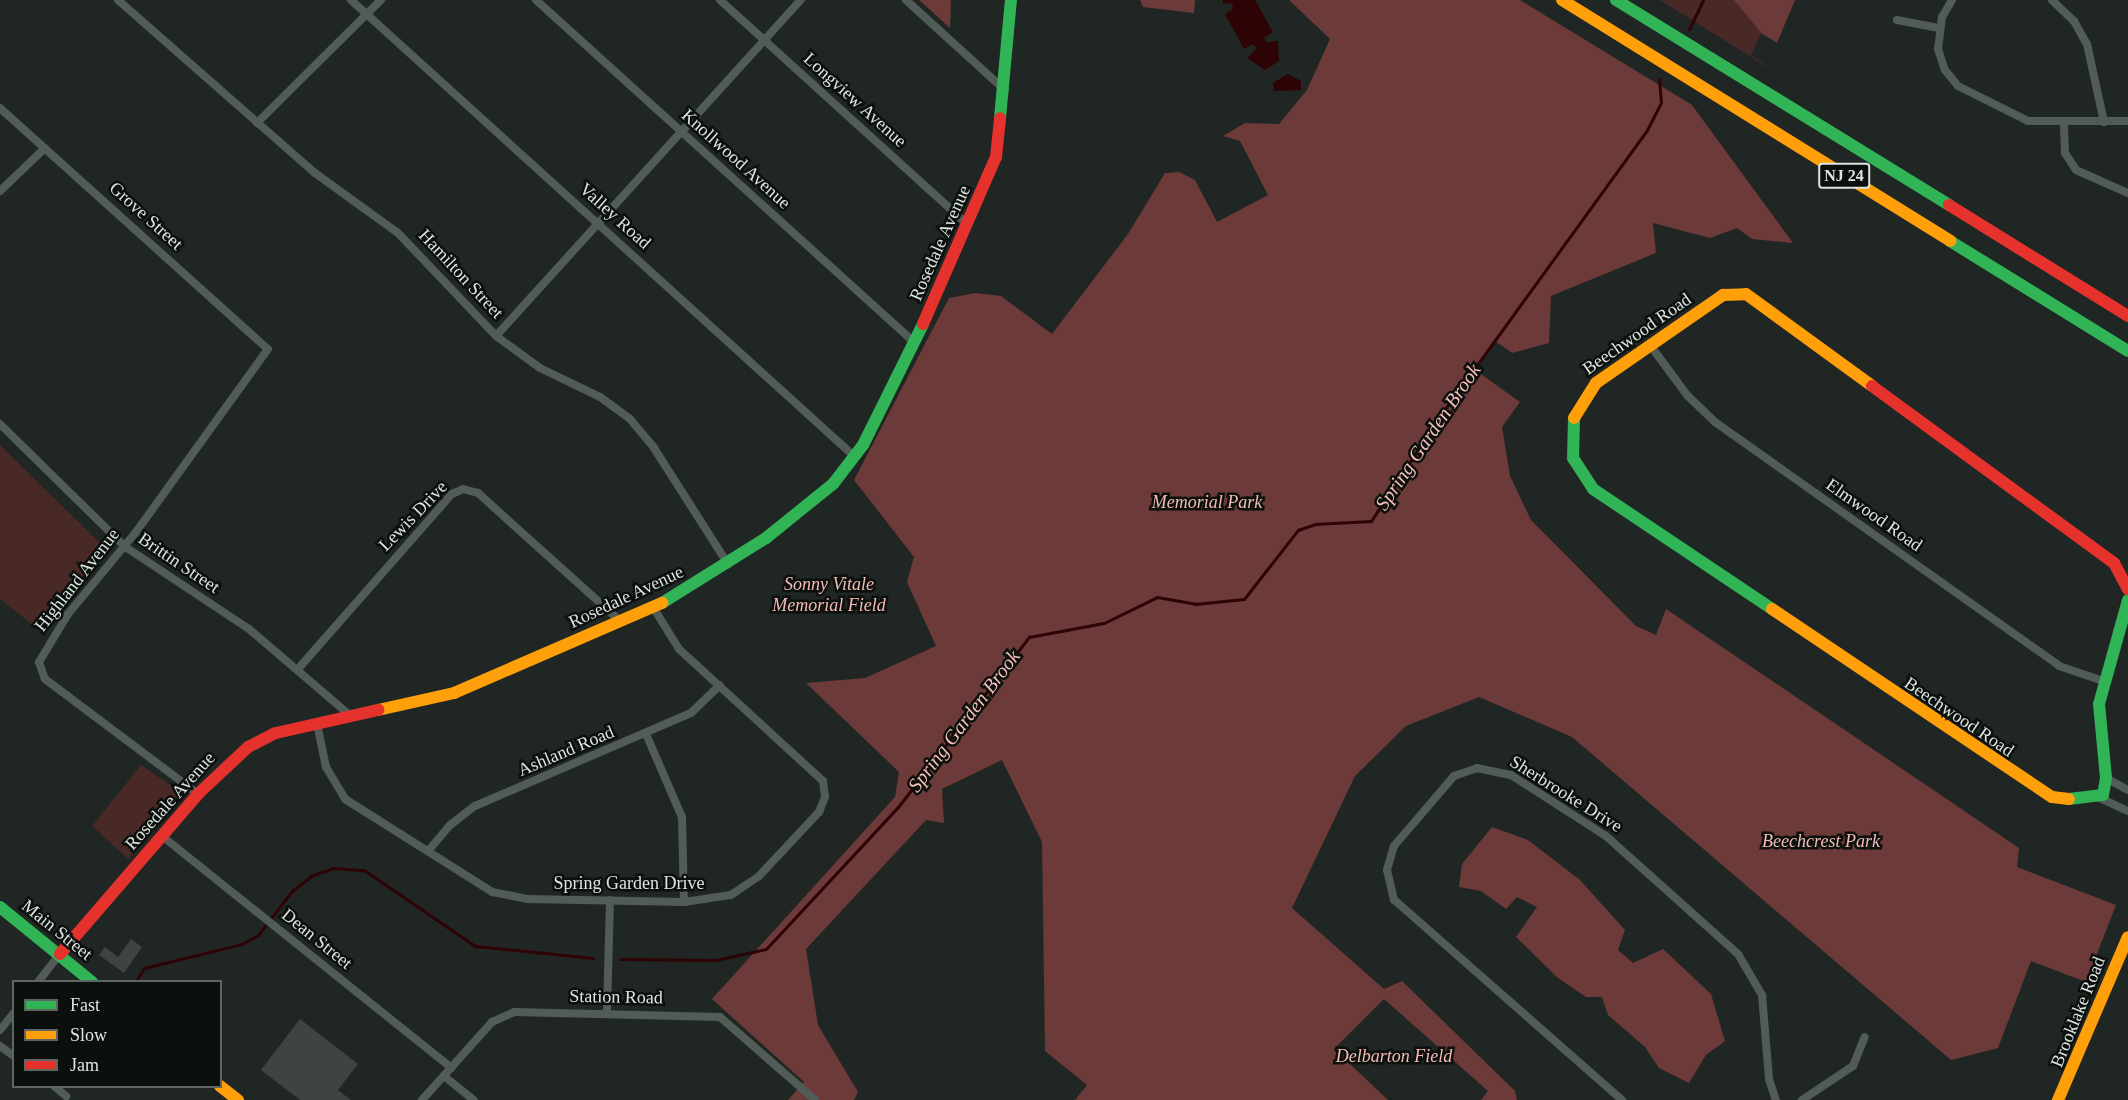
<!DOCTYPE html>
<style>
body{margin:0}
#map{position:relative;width:2128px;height:1100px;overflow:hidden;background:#202623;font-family:"Times New Roman",serif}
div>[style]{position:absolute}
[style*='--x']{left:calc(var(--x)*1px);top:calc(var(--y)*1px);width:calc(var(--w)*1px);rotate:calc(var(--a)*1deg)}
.green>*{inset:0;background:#482926}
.forest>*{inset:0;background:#6c3a38}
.water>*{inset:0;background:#2d0305}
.stream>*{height:3px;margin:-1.5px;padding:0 1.5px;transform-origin:1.5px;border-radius:1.5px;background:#2d0305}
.building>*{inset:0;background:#3e4441}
.street>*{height:8px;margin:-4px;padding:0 4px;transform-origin:4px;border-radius:4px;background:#525c57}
.fast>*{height:12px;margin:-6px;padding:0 6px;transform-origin:6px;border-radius:6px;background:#30b455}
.slow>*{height:12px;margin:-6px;padding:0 6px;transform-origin:6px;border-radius:6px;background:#ff9f0a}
.jam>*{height:12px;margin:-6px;padding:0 6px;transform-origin:6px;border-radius:6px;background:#e5322d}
span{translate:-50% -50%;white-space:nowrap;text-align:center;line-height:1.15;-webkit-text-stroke:5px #0b100d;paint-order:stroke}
.shield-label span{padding:2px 4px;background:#0b100d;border:2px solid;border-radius:4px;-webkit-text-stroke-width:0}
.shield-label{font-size:16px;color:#dde5e1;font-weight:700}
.street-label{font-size:18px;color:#dde5e1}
.park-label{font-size:18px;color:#f4bab6;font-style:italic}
.water-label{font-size:20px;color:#f8beba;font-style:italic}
.legend{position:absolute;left:12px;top:980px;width:210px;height:108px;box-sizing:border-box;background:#0b100d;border:2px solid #5f6562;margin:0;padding:8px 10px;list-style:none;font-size:18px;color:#dde5e1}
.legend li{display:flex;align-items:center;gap:12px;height:30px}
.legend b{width:30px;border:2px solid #5f6562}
</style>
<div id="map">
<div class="green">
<div style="clip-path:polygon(1660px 0,1734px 0,1761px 33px,1751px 55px,1783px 77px)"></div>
<div style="clip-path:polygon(0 445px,108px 551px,39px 630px,0 599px)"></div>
<div style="clip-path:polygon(141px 765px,185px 795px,128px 859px,92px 826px)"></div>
</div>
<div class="forest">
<div style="clip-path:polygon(919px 0,951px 0,950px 28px)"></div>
<div style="clip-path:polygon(1140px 0,1195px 0,1194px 13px,1143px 7px)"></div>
<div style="clip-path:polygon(1289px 0,1520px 0,1692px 105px,1793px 243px,1752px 239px,1737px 228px,1710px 238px,1653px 223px,1656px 253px,1551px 296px,1549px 343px,1512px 353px,1495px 341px,1474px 369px,1520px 402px,1502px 427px,1510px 476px,1531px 520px,1636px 626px,1656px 635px,1666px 609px,2019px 848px,2017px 867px,2116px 905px,2086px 982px,2031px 961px,1998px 1048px,1951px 1060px,1572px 737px,1479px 697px,1406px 726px,1355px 776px,1292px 908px,1384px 989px,1402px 981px,1515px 1091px,1517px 1100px,1481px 1100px,1488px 1091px,1384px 999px,1334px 1049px,1388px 1100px,1075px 1100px,1087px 1085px,1045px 1051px,1042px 842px,1002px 760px,942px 789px,944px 823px,926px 820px,806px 949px,818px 1025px,858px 1092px,854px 1100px,788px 1100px,804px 1082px,712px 999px,895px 797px,899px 772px,806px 683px,865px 678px,936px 646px,907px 582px,914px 557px,854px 480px,949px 298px,975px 293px,1001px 296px,1052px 334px,1128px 234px,1165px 173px,1179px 172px,1195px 180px,1217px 222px,1268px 195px,1240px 141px,1223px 136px,1245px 123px,1279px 124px,1307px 90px,1330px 39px)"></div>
<div style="clip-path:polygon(1734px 0,1795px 0,1777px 43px,1761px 33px)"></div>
<div style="clip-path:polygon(1492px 827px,1528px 840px,1580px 880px,1625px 930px,1618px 950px,1633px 963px,1663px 949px,1711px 994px,1725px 1041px,1706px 1055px,1689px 1083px,1659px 1068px,1645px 1047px,1608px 1015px,1602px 997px,1586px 997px,1558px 978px,1516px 937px,1537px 907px,1517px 897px,1506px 909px,1481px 891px,1459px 887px,1462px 864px)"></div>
</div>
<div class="water">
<div style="clip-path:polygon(1223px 0,1255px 0,1273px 32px,1264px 38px,1266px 42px,1278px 41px,1279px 61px,1265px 70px,1247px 58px,1257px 48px,1252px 44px,1244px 49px,1225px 14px,1233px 9px,1232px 3px,1223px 4px)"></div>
<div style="clip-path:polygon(1288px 74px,1301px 81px,1301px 90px,1274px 91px,1273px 83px)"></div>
</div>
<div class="stream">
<div style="--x:1689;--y:29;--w:32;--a:-64"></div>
<div style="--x:620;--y:959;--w:96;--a:0.6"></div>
<div style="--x:716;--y:960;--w:51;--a:-12.4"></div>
<div style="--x:766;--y:949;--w:194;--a:-47.1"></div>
<div style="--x:898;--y:807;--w:215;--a:-52.4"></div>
<div style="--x:1029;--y:637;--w:76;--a:-10.6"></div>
<div style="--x:1104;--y:623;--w:59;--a:-26.1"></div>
<div style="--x:1157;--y:597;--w:39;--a:10"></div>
<div style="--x:1195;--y:604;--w:49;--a:-5.8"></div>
<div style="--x:1244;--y:599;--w:88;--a:-52"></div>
<div style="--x:1298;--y:530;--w:18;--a:-19"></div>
<div style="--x:1315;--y:524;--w:56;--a:-3.1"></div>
<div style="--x:1371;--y:521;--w:126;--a:-56.7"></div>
<div style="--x:1440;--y:416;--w:353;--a:-54.1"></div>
<div style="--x:1647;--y:130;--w:31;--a:-63"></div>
<div style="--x:1661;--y:102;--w:23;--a:-95"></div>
<div style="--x:135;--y:982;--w:17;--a:-57"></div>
<div style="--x:144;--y:968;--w:101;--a:-13.8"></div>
<div style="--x:242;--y:944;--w:18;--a:-29"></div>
<div style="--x:258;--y:935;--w:56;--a:-52.3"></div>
<div style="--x:292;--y:891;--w:24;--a:-38"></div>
<div style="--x:311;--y:876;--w:23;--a:-20"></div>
<div style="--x:333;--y:868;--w:31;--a:4"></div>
<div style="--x:364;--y:870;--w:135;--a:34.4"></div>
<div style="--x:475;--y:946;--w:119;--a:5.8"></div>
</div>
<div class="building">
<div style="clip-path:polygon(131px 939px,142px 947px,124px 973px,99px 955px,105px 947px,118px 957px)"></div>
<div style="clip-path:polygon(300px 1019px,358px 1064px,338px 1090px,351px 1100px,300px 1100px,261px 1070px)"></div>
</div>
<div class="street">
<div style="--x:118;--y:0;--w:262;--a:41.3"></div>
<div style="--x:315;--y:173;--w:102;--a:35.9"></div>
<div style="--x:398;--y:233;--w:142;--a:46.4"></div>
<div style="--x:496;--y:336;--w:54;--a:36"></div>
<div style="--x:540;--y:368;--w:67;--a:25.8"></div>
<div style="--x:600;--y:397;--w:37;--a:36"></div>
<div style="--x:630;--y:419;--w:38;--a:50"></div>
<div style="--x:654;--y:448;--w:138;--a:57.5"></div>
<div style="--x:351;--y:0;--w:680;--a:42.2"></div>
<div style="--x:536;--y:0;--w:510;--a:42.14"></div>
<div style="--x:720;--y:0;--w:335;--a:42.2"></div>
<div style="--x:906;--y:0;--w:134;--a:42.3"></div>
<div style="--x:1952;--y:0;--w:20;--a:120"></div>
<div style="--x:1942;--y:17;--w:32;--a:97"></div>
<div style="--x:1938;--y:49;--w:22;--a:72"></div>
<div style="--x:1945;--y:70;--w:21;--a:51"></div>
<div style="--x:1958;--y:86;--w:78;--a:26.6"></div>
<div style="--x:2028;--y:121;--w:100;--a:0"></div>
<div style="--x:2052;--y:0;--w:30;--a:44"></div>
<div style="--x:2074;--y:21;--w:26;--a:61"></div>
<div style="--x:2087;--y:44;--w:80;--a:77.7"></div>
<div style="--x:1897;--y:20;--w:43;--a:10.8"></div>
<div style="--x:0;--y:108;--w:360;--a:42"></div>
<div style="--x:268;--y:349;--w:226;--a:125.8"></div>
<div style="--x:136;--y:532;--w:107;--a:129.7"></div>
<div style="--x:68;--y:614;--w:56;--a:121.1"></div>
<div style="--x:39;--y:662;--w:18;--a:71"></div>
<div style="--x:45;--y:679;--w:191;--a:36.9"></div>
<div style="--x:257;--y:123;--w:175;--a:-44.8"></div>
<div style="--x:2064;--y:125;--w:28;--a:88"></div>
<div style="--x:2065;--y:153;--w:20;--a:57"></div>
<div style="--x:2076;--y:170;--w:57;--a:23.9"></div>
<div style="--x:0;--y:191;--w:62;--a:-43.7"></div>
<div style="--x:496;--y:336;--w:454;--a:-47.8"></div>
<div style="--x:1650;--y:345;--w:62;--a:53.5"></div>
<div style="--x:1687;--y:395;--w:39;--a:44"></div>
<div style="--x:1715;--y:422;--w:422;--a:35.3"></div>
<div style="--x:2059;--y:666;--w:46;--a:18.8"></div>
<div style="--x:0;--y:424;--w:174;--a:44.5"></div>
<div style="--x:124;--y:546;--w:150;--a:33.6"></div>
<div style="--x:249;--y:629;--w:135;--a:40.5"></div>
<div style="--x:298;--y:669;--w:233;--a:-48.7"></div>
<div style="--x:452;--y:494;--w:12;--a:-24"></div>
<div style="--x:463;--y:489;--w:16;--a:15"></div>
<div style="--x:478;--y:493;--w:191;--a:42"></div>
<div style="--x:317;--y:724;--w:44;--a:78.2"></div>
<div style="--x:326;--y:767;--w:37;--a:59"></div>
<div style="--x:345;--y:799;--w:174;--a:32.3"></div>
<div style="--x:492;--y:892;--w:36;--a:11"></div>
<div style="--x:527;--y:899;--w:157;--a:1.1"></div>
<div style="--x:684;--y:902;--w:48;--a:-8.5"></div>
<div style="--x:731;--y:895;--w:34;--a:-34"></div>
<div style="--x:759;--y:876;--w:88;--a:-46.8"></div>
<div style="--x:819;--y:812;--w:16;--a:-68"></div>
<div style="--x:825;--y:797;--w:16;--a:-97"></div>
<div style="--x:823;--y:781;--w:195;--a:-137.5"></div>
<div style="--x:679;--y:649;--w:49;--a:-121.8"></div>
<div style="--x:646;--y:734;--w:90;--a:66.6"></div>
<div style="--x:682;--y:817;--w:85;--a:88.7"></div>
<div style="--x:2106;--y:778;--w:25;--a:29"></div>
<div style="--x:2100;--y:798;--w:31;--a:25"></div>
<div style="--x:162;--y:836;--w:371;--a:38.7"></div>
<div style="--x:429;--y:850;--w:31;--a:-50"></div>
<div style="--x:449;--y:826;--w:33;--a:-38"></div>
<div style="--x:475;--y:806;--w:235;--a:-23.3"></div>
<div style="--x:691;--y:713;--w:40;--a:-44"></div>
<div style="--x:38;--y:982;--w:36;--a:-52"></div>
<div style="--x:607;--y:1013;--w:113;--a:-88.5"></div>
<div style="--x:0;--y:1030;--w:22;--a:-51"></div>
<div style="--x:0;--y:1046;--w:17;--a:36"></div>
<div style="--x:444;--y:1076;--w:38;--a:39"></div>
<div style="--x:54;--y:1086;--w:16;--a:40"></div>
<div style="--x:422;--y:1100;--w:105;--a:-48.1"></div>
<div style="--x:492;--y:1022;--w:24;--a:-24"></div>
<div style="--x:514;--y:1012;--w:206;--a:1.4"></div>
<div style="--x:720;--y:1017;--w:126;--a:41.1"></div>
<div style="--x:1622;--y:1100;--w:303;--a:-138.7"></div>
<div style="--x:1394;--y:900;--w:31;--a:-103"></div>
<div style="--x:1387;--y:870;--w:25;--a:-74"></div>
<div style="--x:1394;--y:846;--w:92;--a:-49.4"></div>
<div style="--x:1454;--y:776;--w:24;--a:-19"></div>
<div style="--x:1477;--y:768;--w:35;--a:12"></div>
<div style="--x:1511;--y:775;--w:113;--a:32.7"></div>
<div style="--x:1606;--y:836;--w:177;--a:41.8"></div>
<div style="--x:1738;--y:954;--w:48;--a:59.7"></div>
<div style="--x:1762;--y:995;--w:84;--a:85.2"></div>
<div style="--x:1769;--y:1079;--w:22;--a:72"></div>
<div style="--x:1802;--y:1100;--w:61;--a:-33.7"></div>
<div style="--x:1853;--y:1066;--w:31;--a:-68"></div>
</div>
<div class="fast">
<div style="--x:1616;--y:0;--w:391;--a:31.6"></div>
<div style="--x:1000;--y:118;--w:119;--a:-84.7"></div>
<div style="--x:1950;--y:241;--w:209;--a:31.7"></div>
<div style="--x:1574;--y:418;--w:40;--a:91.4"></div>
<div style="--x:1573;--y:458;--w:37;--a:57"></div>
<div style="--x:1593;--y:489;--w:216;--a:33.8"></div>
<div style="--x:662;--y:603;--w:123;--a:-32"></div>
<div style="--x:766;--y:538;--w:86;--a:-38.9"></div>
<div style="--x:833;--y:484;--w:49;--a:-52.4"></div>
<div style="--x:863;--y:445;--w:135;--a:-63.6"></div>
<div style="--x:2069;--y:799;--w:34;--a:-7"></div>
<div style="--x:2103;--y:795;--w:17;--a:-80"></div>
<div style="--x:2106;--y:778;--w:74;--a:-95.4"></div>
<div style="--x:2099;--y:704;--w:108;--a:-74.4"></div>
<div style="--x:0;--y:907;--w:119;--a:39.2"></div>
</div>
<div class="slow">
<div style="--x:1562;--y:0;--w:457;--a:31.8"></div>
<div style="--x:1574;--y:418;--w:41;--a:-57.8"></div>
<div style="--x:1596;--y:383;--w:155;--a:-34.7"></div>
<div style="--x:1723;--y:295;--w:23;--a:-2"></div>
<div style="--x:1746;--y:294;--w:156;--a:36.1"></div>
<div style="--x:1772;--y:609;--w:337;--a:33.9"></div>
<div style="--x:2052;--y:797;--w:17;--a:7"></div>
<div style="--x:378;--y:710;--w:78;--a:-12.6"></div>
<div style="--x:454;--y:693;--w:227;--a:-23.4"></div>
<div style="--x:220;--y:1086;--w:23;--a:38"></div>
<div style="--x:2058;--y:1100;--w:177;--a:-66.8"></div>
</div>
<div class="jam">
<div style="--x:1949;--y:205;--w:211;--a:31.8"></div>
<div style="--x:923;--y:324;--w:182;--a:-66.4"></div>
<div style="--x:996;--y:157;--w:39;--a:-84"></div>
<div style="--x:1872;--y:386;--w:300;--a:36.2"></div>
<div style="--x:2114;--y:563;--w:30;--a:62"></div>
<div style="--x:60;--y:954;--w:211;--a:-49.2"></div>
<div style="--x:198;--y:794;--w:69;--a:-43.2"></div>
<div style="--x:248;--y:747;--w:31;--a:-27"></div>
<div style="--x:276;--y:733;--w:105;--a:-12.7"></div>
</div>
<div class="shield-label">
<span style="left:1844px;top:176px">NJ 24</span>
</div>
<div class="street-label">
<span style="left:855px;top:100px;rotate:42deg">Longview Avenue</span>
<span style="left:736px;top:159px;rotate:42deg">Knollwood Avenue</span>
<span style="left:146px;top:216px;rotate:42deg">Grove Street</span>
<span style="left:615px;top:216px;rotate:42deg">Valley Road</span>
<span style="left:940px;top:243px;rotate:-66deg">Rosedale Avenue</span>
<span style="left:461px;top:274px;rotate:47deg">Hamilton Street</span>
<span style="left:1637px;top:334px;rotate:-35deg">Beechwood Road</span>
<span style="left:1874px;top:515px;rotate:35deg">Elmwood Road</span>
<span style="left:413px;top:516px;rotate:-46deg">Lewis Drive</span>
<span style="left:179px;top:563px;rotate:34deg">Brittin Street</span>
<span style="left:77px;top:580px;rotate:-52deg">Highland Avenue</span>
<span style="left:626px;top:597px;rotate:-25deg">Rosedale Avenue</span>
<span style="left:1959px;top:717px;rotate:34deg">Beechwood Road</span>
<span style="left:566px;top:751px;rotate:-23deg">Ashland Road</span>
<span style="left:1566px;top:794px;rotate:32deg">Sherbrooke Drive</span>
<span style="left:170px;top:801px;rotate:-48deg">Rosedale Avenue</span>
<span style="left:629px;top:883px">Spring Garden Drive</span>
<span style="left:57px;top:930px;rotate:39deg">Main Street</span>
<span style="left:317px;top:939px;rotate:39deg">Dean Street</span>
<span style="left:616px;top:997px;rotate:1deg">Station Road</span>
<span style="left:2078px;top:1012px;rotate:-68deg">Brooklake Road</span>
</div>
<div class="park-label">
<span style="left:1207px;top:502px">Memorial Park</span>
<span style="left:829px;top:595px">Sonny Vitale<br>Memorial Field</span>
<span style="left:1821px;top:841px">Beechcrest Park</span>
<span style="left:1394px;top:1056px">Delbarton Field</span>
</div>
<div class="water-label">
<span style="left:1428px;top:437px;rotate:-56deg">Spring Garden Brook</span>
<span style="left:964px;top:721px;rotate:-53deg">Spring Garden Brook</span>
</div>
<ul class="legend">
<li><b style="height:8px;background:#30b455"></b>Fast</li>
<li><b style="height:8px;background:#ff9f0a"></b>Slow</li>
<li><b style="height:8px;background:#e5322d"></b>Jam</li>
</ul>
</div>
